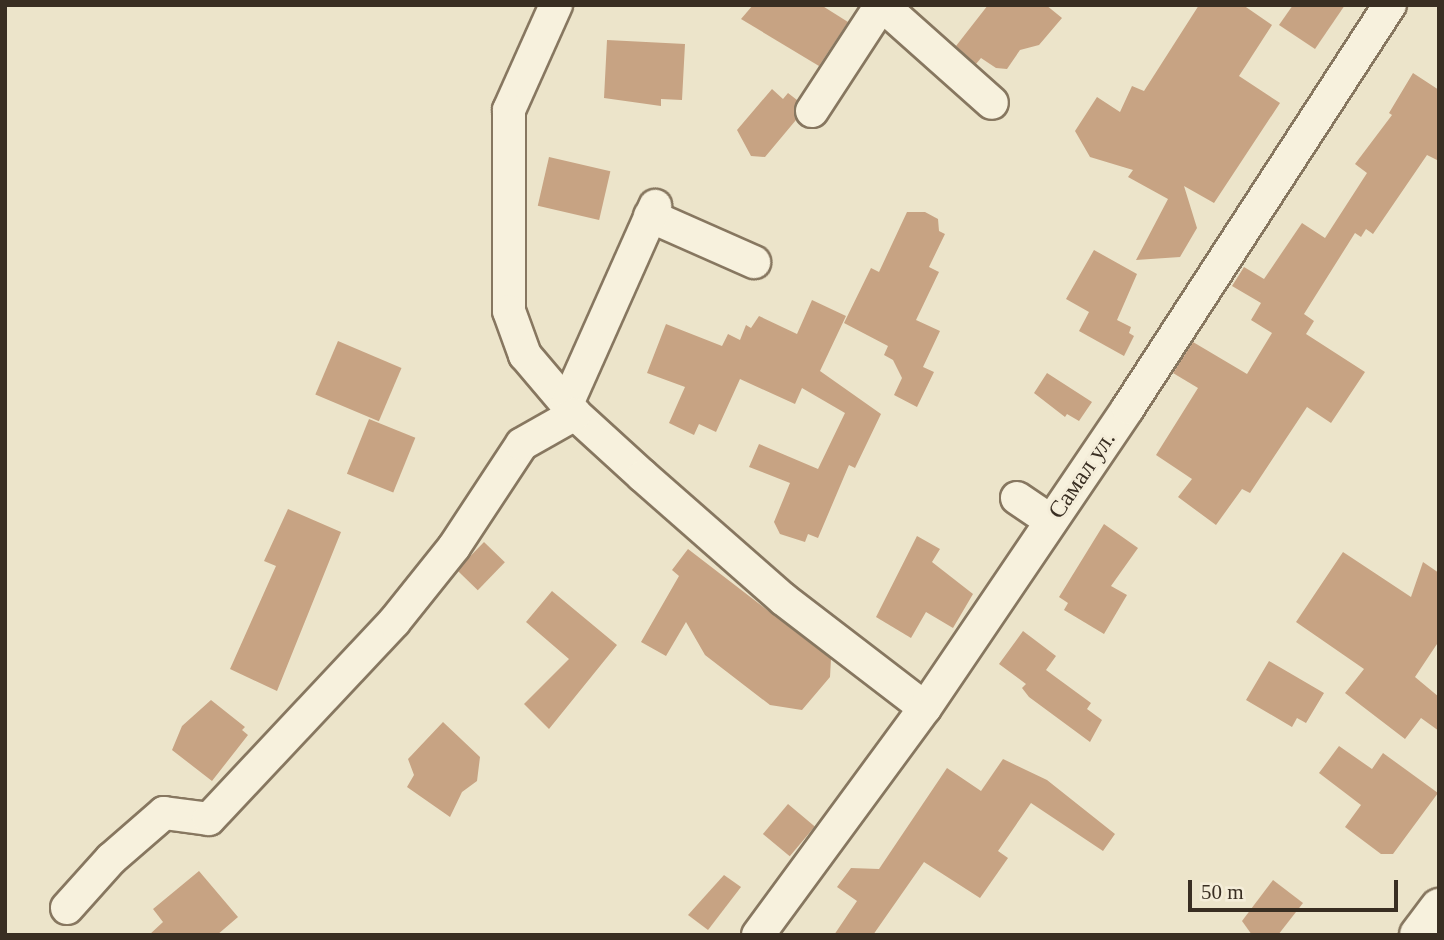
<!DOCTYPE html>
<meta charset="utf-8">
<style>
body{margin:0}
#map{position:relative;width:1444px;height:940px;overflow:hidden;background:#ece4ca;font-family:"Times New Roman",serif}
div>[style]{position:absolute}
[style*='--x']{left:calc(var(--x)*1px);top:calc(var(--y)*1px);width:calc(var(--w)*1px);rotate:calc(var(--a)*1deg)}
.building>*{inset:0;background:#c7a383;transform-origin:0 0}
.roads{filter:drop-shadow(2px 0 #877760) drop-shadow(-2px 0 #877760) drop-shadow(0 2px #877760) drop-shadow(0 -2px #877760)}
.minor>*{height:32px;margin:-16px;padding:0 16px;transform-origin:16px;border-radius:16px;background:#f7f1dd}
.secondary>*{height:38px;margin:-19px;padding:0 19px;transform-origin:19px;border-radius:19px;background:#f7f1dd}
span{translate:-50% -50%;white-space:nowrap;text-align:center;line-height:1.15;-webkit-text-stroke:6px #f4edd9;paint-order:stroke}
.street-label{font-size:24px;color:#392e22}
.frame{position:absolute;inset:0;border:7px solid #392e22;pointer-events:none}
.scale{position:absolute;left:1188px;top:880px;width:210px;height:32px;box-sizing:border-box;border:4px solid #392e22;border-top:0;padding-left:9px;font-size:21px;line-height:24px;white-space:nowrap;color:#392e22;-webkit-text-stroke:5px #f4edd9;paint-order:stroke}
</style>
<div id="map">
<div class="building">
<div style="clip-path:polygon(753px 5px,821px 5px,848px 22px,819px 66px,741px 19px)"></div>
<div style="clip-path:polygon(988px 5px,1046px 5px,1062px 18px,1039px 45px,1020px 50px,1007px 69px,996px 68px,981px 58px,976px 64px,956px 46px)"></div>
<div style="clip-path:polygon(1199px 5px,1243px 5px,1272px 25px,1239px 76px,1280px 103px,1214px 203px,1184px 186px,1197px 228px,1180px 257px,1136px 260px,1168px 199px,1128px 177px,1133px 170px,1090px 157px,1075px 131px,1097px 97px,1120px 112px,1132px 86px,1144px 91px)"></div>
<div style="clip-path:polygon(1293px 5px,1345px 5px,1315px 49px,1279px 25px)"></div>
<div style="clip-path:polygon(607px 40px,685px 44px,682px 100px,661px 99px,661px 106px,604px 98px)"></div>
<div style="clip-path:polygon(1413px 73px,1439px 90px,1439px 161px,1427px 155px,1373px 234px,1366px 229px,1361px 237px,1355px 233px,1304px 314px,1314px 321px,1306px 334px,1365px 372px,1331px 423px,1307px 407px,1250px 493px,1242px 489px,1216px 525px,1178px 497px,1192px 479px,1156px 455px,1198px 388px,1173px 373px,1193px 342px,1247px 374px,1272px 333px,1251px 320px,1261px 303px,1232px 286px,1244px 267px,1264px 279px,1302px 223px,1325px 238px,1367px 173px,1355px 164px,1392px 115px,1389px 113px)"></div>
<div style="clip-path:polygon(772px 89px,783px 99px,788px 93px,797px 100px,796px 120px,765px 157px,751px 156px,737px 130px)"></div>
<div style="left:549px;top:157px;width:63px;height:50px;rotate:13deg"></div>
<div style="clip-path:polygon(907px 212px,925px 212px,938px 219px,939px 231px,945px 234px,929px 267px,939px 272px,916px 320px,940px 331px,923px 367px,934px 372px,917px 407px,894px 395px,902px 378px,893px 360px,884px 355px,888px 346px,844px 323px,871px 268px,879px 272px)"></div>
<div style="clip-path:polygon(1094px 250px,1137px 274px,1117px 320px,1131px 327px,1129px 333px,1134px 336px,1124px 356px,1079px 331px,1089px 312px,1066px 299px)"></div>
<div style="clip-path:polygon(812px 300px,846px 316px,820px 371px,881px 414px,855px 468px,849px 465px,818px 538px,808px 534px,805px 542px,780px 534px,774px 522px,790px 483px,749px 467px,759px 444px,818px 469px,845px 413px,802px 388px,795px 404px,740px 379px,716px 432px,699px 424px,694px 435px,669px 423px,685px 387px,647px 373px,666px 324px,722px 346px,728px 334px,740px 340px,746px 325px,751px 328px,759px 316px,797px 334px)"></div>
<div style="left:338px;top:341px;width:69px;height:58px;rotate:23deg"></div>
<div style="clip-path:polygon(1047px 373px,1092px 402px,1079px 421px,1067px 414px,1065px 417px,1034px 393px)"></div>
<div style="left:369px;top:419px;width:50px;height:59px;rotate:22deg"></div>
<div style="clip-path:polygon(288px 509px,341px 532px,277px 691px,230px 669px,276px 566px,264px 561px)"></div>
<div style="clip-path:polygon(1104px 524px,1138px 548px,1111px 586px,1127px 595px,1104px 634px,1064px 610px,1068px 603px,1059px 597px)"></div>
<div style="clip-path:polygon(917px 536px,940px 549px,932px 562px,973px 594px,953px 628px,926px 612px,911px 638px,876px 617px)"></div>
<div style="left:484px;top:542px;width:29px;height:39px;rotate:44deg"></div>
<div style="clip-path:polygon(688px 549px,831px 659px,830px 677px,802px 710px,770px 705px,705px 655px,686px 622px,666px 656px,641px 642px,679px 576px,672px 570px)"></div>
<div style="clip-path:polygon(1343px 552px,1411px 597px,1423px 562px,1439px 573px,1439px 641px,1415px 677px,1439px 697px,1439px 731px,1421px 718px,1405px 739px,1345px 693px,1364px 669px,1296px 622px)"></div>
<div style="clip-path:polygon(552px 591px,617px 645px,549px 729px,524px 704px,569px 659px,526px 622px)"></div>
<div style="clip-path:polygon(1023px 631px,1056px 656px,1046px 670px,1091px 703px,1087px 709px,1102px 720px,1090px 742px,1029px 697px,1022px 688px,1026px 684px,999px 664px)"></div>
<div style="clip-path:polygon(1269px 661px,1324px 693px,1306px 723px,1297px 718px,1292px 727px,1246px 700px)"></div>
<div style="clip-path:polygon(211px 700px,245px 727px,242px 730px,248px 735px,212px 781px,172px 750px,182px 726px)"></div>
<div style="clip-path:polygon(443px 722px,480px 757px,477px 781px,462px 792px,450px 817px,407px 787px,414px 775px,408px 759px)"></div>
<div style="clip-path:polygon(1339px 746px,1372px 769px,1383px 753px,1438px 793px,1393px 854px,1381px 854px,1345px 827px,1361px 805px,1319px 773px)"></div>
<div style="clip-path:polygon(1003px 759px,1047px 780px,1115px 834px,1103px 851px,1031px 803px,998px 851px,1008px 858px,980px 898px,924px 862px,873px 935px,834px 935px,857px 901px,837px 887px,851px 868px,879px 869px,947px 768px,981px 791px)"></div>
<div style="left:788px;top:804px;width:35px;height:39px;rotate:40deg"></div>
<div style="clip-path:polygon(199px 871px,238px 917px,217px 935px,149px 935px,163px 922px,153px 909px)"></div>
<div style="clip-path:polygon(724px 875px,741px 887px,708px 930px,688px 915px)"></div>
<div style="clip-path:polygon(1273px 880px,1303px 903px,1278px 935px,1252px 935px,1242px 921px)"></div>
</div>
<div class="roads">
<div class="minor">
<div style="--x:556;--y:5;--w:115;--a:114.1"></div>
<div style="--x:509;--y:110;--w:201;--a:90"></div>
<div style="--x:509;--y:311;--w:47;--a:70"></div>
<div style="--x:525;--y:355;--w:77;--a:49.7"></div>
<div style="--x:575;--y:414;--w:92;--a:42.4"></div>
<div style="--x:643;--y:476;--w:186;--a:41.3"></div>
<div style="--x:783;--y:599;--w:179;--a:37.5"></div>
<div style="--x:882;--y:5;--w:147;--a:41.7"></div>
<div style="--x:812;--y:111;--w:126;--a:-56.9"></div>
<div style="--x:650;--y:216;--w:114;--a:23.9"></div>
<div style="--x:567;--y:404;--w:217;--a:-66"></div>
<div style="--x:1017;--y:498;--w:41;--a:34.1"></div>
<div style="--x:67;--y:908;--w:66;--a:-48.1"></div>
<div style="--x:111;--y:859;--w:70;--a:-41"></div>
<div style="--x:164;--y:813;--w:45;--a:7.6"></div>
<div style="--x:209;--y:819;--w:270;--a:-46.8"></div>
<div style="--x:394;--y:622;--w:96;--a:-51.3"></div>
<div style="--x:454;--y:547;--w:123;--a:-56.6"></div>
<div style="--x:522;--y:444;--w:61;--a:-29.5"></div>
<div style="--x:758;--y:935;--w:282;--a:-53.7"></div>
<div style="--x:925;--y:708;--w:362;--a:-55.9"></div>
<div style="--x:1128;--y:408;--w:481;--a:-57"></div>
</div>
<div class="secondary">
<div style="--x:1419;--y:935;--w:34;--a:-53"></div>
</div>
</div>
<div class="street-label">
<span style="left:1082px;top:475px;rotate:-56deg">Самал ул.</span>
</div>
<div class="frame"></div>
<div class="scale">50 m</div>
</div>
